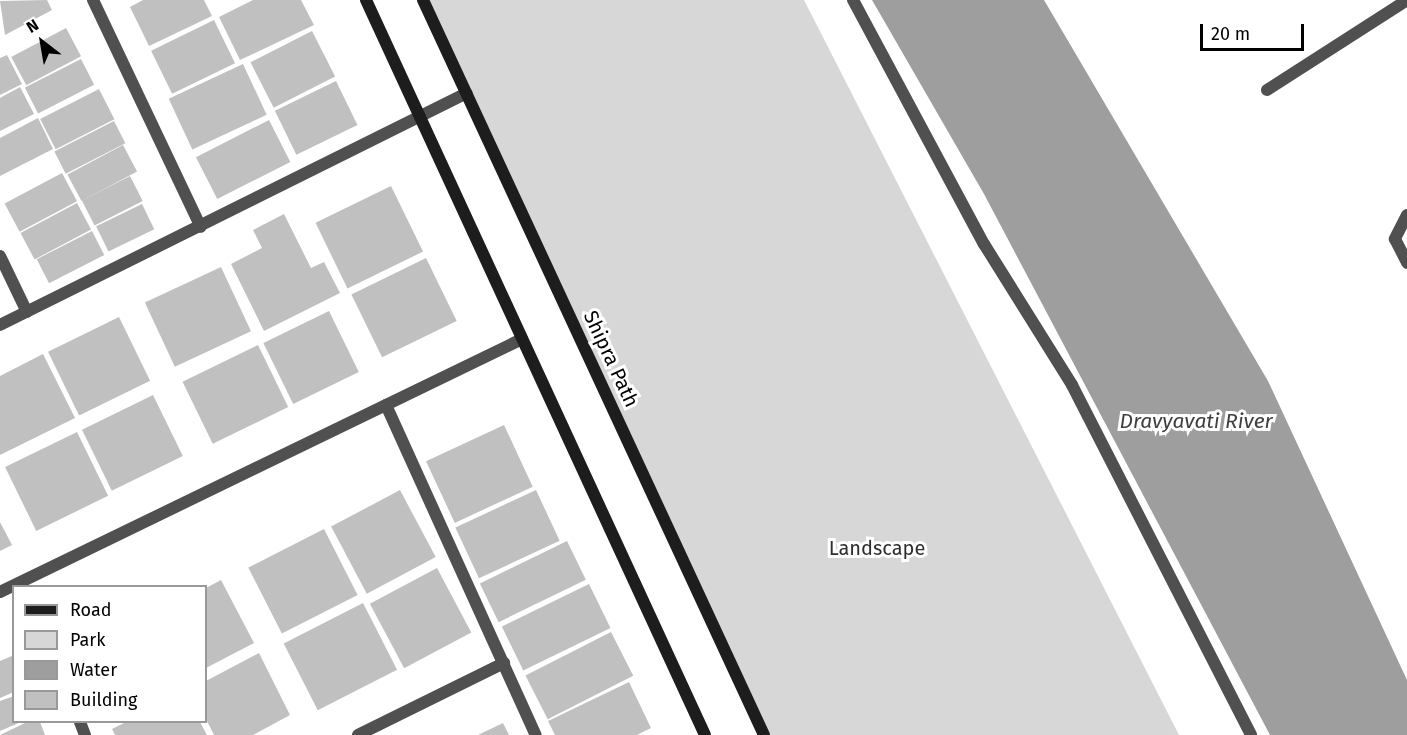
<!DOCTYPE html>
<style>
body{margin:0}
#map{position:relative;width:1407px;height:735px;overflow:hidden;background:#fff;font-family:"Fira Sans",sans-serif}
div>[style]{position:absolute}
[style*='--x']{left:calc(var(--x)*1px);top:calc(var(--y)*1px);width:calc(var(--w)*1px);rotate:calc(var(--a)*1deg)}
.green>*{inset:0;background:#d7d7d7}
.water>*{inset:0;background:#9e9e9e}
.building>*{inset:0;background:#c0c0c0;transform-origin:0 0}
.street>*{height:12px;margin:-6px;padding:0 6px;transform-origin:6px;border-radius:6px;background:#505050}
.secondary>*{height:12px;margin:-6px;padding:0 6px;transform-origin:6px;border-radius:6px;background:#1d1d1d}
span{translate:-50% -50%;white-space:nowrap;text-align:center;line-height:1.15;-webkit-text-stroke:6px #fff;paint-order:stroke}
.street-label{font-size:20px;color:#000}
.park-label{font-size:20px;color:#2e2e2e}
.water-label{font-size:21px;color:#3f3f3f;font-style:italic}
.legend{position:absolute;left:12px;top:585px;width:195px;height:138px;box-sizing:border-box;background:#fff;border:2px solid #999;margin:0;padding:8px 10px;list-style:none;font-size:18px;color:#000}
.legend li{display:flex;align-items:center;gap:12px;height:30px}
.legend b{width:30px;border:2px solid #999}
.north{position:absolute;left:12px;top:12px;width:60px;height:60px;-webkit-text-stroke:4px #fff;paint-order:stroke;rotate:329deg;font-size:16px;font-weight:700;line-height:24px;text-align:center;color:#000}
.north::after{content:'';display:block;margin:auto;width:21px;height:27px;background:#000;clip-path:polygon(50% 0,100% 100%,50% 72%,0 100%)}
.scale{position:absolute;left:1200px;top:24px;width:104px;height:27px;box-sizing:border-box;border:3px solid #000;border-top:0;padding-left:8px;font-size:18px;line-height:21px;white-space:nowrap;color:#000;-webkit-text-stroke:4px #fff;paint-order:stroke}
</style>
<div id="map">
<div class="green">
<div style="clip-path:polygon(418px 0,804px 0,1179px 735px,761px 735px)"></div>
</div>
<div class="water">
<div style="clip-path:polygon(872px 0,1044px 0,1268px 381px,1407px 680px,1407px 735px,1270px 735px,984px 194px)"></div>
</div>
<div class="building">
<div style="clip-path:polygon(47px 0,52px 10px,5px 35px,0 1px)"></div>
<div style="clip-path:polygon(143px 0,204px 0,212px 16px,149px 46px,130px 7px)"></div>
<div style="clip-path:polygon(253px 0,301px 0,314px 25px,240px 60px,219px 17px)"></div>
<div style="left:214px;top:20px;width:48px;height:70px;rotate:64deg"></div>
<div style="left:66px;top:28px;width:32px;height:62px;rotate:62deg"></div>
<div style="left:312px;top:31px;width:51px;height:69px;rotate:63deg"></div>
<div style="clip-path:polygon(7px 55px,22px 84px,0 95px,0 58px)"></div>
<div style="left:81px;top:59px;width:29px;height:63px;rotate:63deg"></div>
<div style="left:243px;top:64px;width:56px;height:82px;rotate:65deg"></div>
<div style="left:336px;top:81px;width:49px;height:68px;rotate:64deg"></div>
<div style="clip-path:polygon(20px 87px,34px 114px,0 131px,0 98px)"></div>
<div style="left:99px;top:89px;width:34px;height:66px;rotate:63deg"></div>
<div style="clip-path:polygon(38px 118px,53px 149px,0 176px,0 138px)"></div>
<div style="left:269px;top:120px;width:47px;height:82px;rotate:63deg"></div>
<div style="left:114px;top:121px;width:25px;height:67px;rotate:63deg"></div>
<div style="left:123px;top:145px;width:30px;height:63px;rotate:62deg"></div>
<div style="left:62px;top:173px;width:32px;height:65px;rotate:62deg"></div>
<div style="left:130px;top:176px;width:28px;height:54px;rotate:63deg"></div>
<div style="left:391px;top:186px;width:73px;height:84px;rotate:64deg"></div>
<div style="left:77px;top:203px;width:30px;height:64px;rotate:62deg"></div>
<div style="left:142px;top:204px;width:28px;height:51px;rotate:64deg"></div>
<div style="clip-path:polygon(284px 214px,311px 268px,324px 262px,340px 293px,264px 331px,231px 264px,262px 248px,253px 230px)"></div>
<div style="left:92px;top:231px;width:27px;height:62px;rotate:63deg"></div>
<div style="left:426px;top:258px;width:70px;height:83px;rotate:64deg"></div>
<div style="left:221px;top:267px;width:71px;height:84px;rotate:65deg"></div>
<div style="left:329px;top:311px;width:68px;height:73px;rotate:64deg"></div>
<div style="left:119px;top:317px;width:71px;height:79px;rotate:64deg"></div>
<div style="left:258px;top:345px;width:69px;height:84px;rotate:64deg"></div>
<div style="clip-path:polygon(43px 354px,75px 418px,0 455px,0 376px)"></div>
<div style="left:153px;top:395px;width:68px;height:79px;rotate:64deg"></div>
<div style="left:504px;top:425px;width:68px;height:86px;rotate:65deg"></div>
<div style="left:77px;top:432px;width:71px;height:80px;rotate:64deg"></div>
<div style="left:400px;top:490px;width:76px;height:78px;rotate:62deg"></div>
<div style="left:536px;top:490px;width:56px;height:89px;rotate:65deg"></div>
<div style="clip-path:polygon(0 522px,12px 545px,0 551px)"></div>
<div style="left:324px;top:529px;width:74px;height:85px;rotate:63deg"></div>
<div style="left:567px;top:541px;width:43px;height:97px;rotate:64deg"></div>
<div style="left:437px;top:568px;width:73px;height:76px;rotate:62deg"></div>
<div style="clip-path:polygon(221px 580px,254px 643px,206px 668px,206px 588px)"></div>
<div style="left:589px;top:584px;width:49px;height:97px;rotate:64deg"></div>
<div style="left:363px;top:603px;width:75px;height:89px;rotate:63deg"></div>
<div style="left:611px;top:632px;width:49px;height:96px;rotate:63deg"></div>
<div style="clip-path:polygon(259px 653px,290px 715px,253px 735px,214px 735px,206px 719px,206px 681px)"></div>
<div style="clip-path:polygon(14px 655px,14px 692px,0 698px,0 661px)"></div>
<div style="clip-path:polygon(629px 682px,651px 728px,637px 735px,555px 735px,548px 721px)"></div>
<div style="clip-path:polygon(14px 696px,14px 722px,21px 722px,0 731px,0 701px)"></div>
<div style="clip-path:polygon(27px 722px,40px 722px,45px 735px,0 735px)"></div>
<div style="clip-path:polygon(126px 722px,200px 722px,207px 735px,115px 735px,112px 729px)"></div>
<div style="clip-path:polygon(503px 723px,509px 735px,478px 735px)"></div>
</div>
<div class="street">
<div style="--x:93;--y:0;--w:251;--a:64.6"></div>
<div style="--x:853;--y:0;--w:277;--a:61.8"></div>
<div style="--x:984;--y:244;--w:166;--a:58"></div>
<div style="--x:1072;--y:385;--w:393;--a:62.9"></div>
<div style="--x:1267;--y:90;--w:166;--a:-32.7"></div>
<div style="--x:1407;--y:215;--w:27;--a:117"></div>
<div style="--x:1395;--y:239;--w:27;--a:63"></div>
<div style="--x:0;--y:256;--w:62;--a:64.3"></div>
<div style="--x:0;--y:325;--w:521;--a:-26.42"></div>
<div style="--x:386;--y:405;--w:362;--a:65.6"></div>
<div style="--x:0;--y:592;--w:580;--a:-25.86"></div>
<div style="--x:80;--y:722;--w:14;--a:69"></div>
<div style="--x:358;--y:735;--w:163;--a:-26.3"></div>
</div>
<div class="secondary">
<div style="--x:366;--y:0;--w:809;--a:65.24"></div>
<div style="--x:423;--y:0;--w:810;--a:65.11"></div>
</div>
<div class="street-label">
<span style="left:611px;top:359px;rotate:65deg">Shipra Path</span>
</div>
<div class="park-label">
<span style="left:877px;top:548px">Landscape</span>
</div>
<div class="water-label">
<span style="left:1196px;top:421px">Dravyavati River</span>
</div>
<ul class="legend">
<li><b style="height:8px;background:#1d1d1d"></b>Road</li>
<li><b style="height:16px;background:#d7d7d7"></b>Park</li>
<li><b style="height:16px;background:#9e9e9e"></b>Water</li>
<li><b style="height:16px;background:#c0c0c0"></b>Building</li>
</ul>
<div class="north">N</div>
<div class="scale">20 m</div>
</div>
